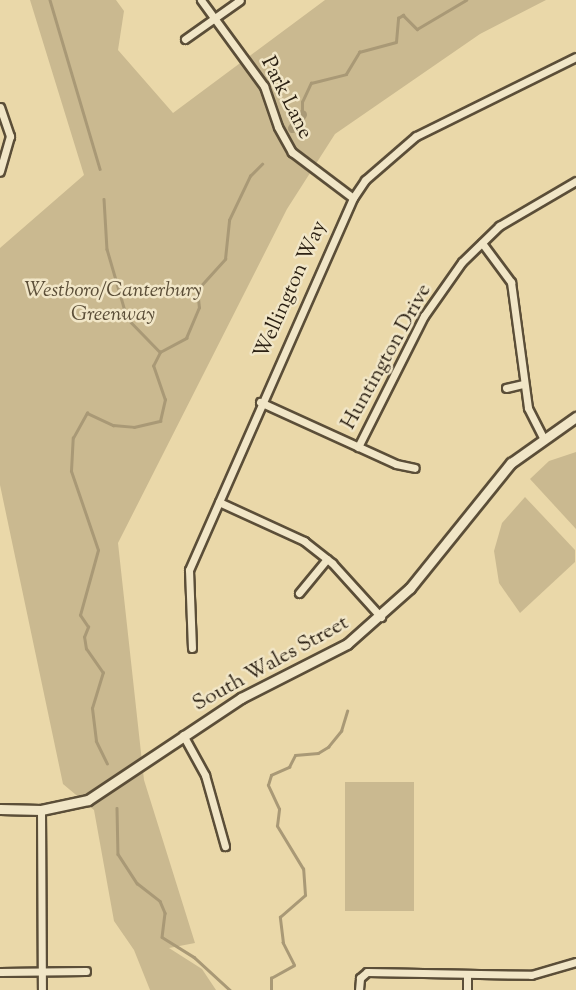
<!DOCTYPE html>
<style>
body{margin:0}
#map{position:relative;width:576px;height:990px;overflow:hidden;background:#ead8a9;font-family:"Sorts Mill Goudy",serif}
div>[style]{position:absolute}
[style*='--x']{left:calc(var(--x)*1px);top:calc(var(--y)*1px);width:calc(var(--w)*1px);rotate:calc(var(--a)*1deg)}
.green>*{inset:0;background:#cab990;transform-origin:0 0}
.stream>*{height:2.5px;margin:-1.25px;padding:0 1.25px;transform-origin:1.25px;border-radius:1.25px;background:#a99976}
.canal>*{height:9px;margin:-4.5px;padding:0 4.5px;transform-origin:4.5px;border-radius:4.5px;background:#a99976}
.roads{filter:drop-shadow(2px 0 #5b4e38) drop-shadow(-2px 0 #5b4e38) drop-shadow(0 2px #5b4e38) drop-shadow(0 -2px #5b4e38)}
.minor>*{height:7px;margin:-3.5px;padding:0 3.5px;transform-origin:3.5px;border-radius:3.5px;background:#f1e6c7}
.tertiary>*{height:9px;margin:-4.5px;padding:0 4.5px;transform-origin:4.5px;border-radius:4.5px;background:#f1e6c7}
span{translate:-50% -50%;white-space:nowrap;text-align:center;line-height:1.15;-webkit-text-stroke:5px #f1e6c7;paint-order:stroke}
.street-label{font-size:21px;color:#2b2013}
.park-label{font-size:21px;color:#5b4e38;font-style:italic}
</style>
<div id="map">
<div class="green">
<div style="clip-path:polygon(30px 0,116px 0,124px 11px,118px 50px,173px 113px,325px 0,546px 0,480px 34px,335px 134px,287px 209px,118px 543px,144px 780px,195px 943px,169px 948px,202px 969px,216px 990px,150px 990px,134px 950px,114px 921px,94px 810px,63px 784px,0 485px,0 248px,84px 175px)"></div>
<div style="clip-path:polygon(576px 452px,576px 529px,530px 479px,549px 461px)"></div>
<div style="clip-path:polygon(525px 497px,575px 550px,575px 562px,520px 613px,499px 583px,494px 551px,502px 523px)"></div>
<div style="left:414px;top:782px;width:129px;height:69px;rotate:90deg"></div>
</div>
<div class="stream">
<div style="--x:50;--y:0;--w:176;--a:73.5"></div>
<div style="--x:302;--y:114;--w:12;--a:-90"></div>
<div style="--x:302;--y:102;--w:21;--a:-65"></div>
<div style="--x:311;--y:83;--w:36;--a:-14"></div>
<div style="--x:346;--y:74;--w:26;--a:-59"></div>
<div style="--x:359;--y:52;--w:38;--a:-15"></div>
<div style="--x:396;--y:42;--w:24;--a:-85"></div>
<div style="--x:398;--y:18;--w:6;--a:-31"></div>
<div style="--x:403;--y:15;--w:20;--a:45"></div>
<div style="--x:417;--y:29;--w:57;--a:-30.6"></div>
<div style="--x:104;--y:199;--w:50;--a:86.6"></div>
<div style="--x:107;--y:249;--w:72;--a:73.8"></div>
<div style="--x:127;--y:318;--w:47;--a:45.9"></div>
<div style="--x:107;--y:764;--w:25;--a:-116"></div>
<div style="--x:96;--y:741;--w:33;--a:-97"></div>
<div style="--x:92;--y:708;--w:37;--a:-73"></div>
<div style="--x:103;--y:673;--w:29;--a:-125"></div>
<div style="--x:86;--y:649;--w:12;--a:-99"></div>
<div style="--x:84;--y:637;--w:11;--a:-68"></div>
<div style="--x:88;--y:627;--w:14;--a:-124"></div>
<div style="--x:80;--y:615;--w:67;--a:-74.5"></div>
<div style="--x:98;--y:550;--w:83;--a:-108.9"></div>
<div style="--x:71;--y:471;--w:33;--a:-87"></div>
<div style="--x:73;--y:438;--w:29;--a:-61"></div>
<div style="--x:87;--y:413;--w:29;--a:25"></div>
<div style="--x:113;--y:425;--w:21;--a:5"></div>
<div style="--x:134;--y:427;--w:27;--a:-13"></div>
<div style="--x:160;--y:421;--w:22;--a:-77"></div>
<div style="--x:165;--y:400;--w:36;--a:-109"></div>
<div style="--x:153;--y:366;--w:16;--a:-63"></div>
<div style="--x:160;--y:352;--w:30;--a:-28"></div>
<div style="--x:186;--y:338;--w:33;--a:-67"></div>
<div style="--x:199;--y:308;--w:18;--a:-96"></div>
<div style="--x:197;--y:290;--w:42;--a:-47.9"></div>
<div style="--x:225;--y:259;--w:39;--a:-84"></div>
<div style="--x:229;--y:220;--w:49;--a:-64.5"></div>
<div style="--x:250;--y:176;--w:17;--a:-45"></div>
<div style="--x:117;--y:808;--w:46;--a:88.8"></div>
<div style="--x:118;--y:854;--w:35;--a:57"></div>
<div style="--x:137;--y:883;--w:29;--a:38"></div>
<div style="--x:160;--y:901;--w:13;--a:67"></div>
<div style="--x:165;--y:913;--w:24;--a:97"></div>
<div style="--x:162;--y:937;--w:38;--a:32"></div>
<div style="--x:194;--y:957;--w:49;--a:42.5"></div>
<div style="--x:271;--y:990;--w:12;--a:-90"></div>
<div style="--x:271;--y:978;--w:26;--a:-29"></div>
<div style="--x:294;--y:965;--w:25;--a:-117"></div>
<div style="--x:283;--y:943;--w:26;--a:-97"></div>
<div style="--x:280;--y:917;--w:33;--a:-41"></div>
<div style="--x:305;--y:895;--w:26;--a:-94"></div>
<div style="--x:303;--y:869;--w:50;--a:-121.2"></div>
<div style="--x:277;--y:826;--w:17;--a:-83"></div>
<div style="--x:279;--y:809;--w:26;--a:-115"></div>
<div style="--x:268;--y:785;--w:10;--a:-73"></div>
<div style="--x:271;--y:775;--w:20;--a:-24"></div>
<div style="--x:289;--y:767;--w:13;--a:-63"></div>
<div style="--x:295;--y:755;--w:23;--a:-5"></div>
<div style="--x:318;--y:753;--w:12;--a:-31"></div>
<div style="--x:328;--y:747;--w:21;--a:-51"></div>
<div style="--x:341;--y:731;--w:21;--a:-73"></div>
</div>
<div class="canal">
<div style="--x:292;--y:128;--w:17;--a:-54"></div>
</div>
<div class="roads">
<div class="minor">
<div style="--x:201;--y:0;--w:107;--a:53.8"></div>
<div style="--x:264;--y:86;--w:43;--a:71.1"></div>
<div style="--x:278;--y:127;--w:29;--a:61"></div>
<div style="--x:292;--y:152;--w:76;--a:37"></div>
<div style="--x:185;--y:39;--w:67;--a:-35.3"></div>
<div style="--x:0;--y:107;--w:31;--a:71"></div>
<div style="--x:10;--y:136;--w:37;--a:106"></div>
<div style="--x:482;--y:243;--w:49;--a:53.4"></div>
<div style="--x:511;--y:282;--w:127;--a:82.3"></div>
<div style="--x:528;--y:408;--w:33;--a:63"></div>
<div style="--x:506;--y:388;--w:18;--a:-13"></div>
<div style="--x:260;--y:402;--w:149;--a:24.5"></div>
<div style="--x:396;--y:464;--w:19;--a:12"></div>
<div style="--x:358;--y:447;--w:147;--a:-63.3"></div>
<div style="--x:424;--y:316;--w:66;--a:-54.9"></div>
<div style="--x:462;--y:262;--w:52;--a:-44.2"></div>
<div style="--x:499;--y:226;--w:89;--a:-30.3"></div>
<div style="--x:219;--y:502;--w:94;--a:24.6"></div>
<div style="--x:304;--y:541;--w:36;--a:38"></div>
<div style="--x:332;--y:563;--w:73;--a:47.8"></div>
<div style="--x:299;--y:593;--w:44;--a:-50.5"></div>
<div style="--x:192;--y:648;--w:78;--a:-92.2"></div>
<div style="--x:189;--y:570;--w:407;--a:-66.2"></div>
<div style="--x:353;--y:198;--w:22;--a:-56"></div>
<div style="--x:365;--y:180;--w:67;--a:-40.8"></div>
<div style="--x:416;--y:136;--w:178;--a:-26.3"></div>
<div style="--x:183;--y:735;--w:46;--a:61.2"></div>
<div style="--x:205;--y:775;--w:74;--a:74.3"></div>
<div style="--x:41;--y:810;--w:180;--a:89.7"></div>
<div style="--x:0;--y:972;--w:86;--a:-0.7"></div>
<div style="--x:359;--y:990;--w:12;--a:-85"></div>
<div style="--x:360;--y:978;--w:9;--a:-41"></div>
<div style="--x:367;--y:972;--w:164;--a:1"></div>
<div style="--x:531;--y:975;--w:47;--a:-16.1"></div>
<div style="--x:467;--y:990;--w:16;--a:-90"></div>
</div>
<div class="tertiary">
<div style="--x:0;--y:809;--w:41;--a:1.4"></div>
<div style="--x:41;--y:810;--w:48;--a:-12"></div>
<div style="--x:88;--y:800;--w:184;--a:-33.7"></div>
<div style="--x:241;--y:698;--w:119;--a:-27"></div>
<div style="--x:347;--y:644;--w:84;--a:-41.6"></div>
<div style="--x:410;--y:588;--w:161;--a:-51.1"></div>
<div style="--x:511;--y:463;--w:80;--a:-35.3"></div>
</div>
</div>
<div class="street-label">
<span style="left:286px;top:98px;rotate:63deg">Park Lane</span>
<span style="left:291px;top:290px;rotate:-66deg">Wellington Way</span>
<span style="left:387px;top:357px;rotate:-61deg">Huntington Drive</span>
<span style="left:271px;top:664px;rotate:-29deg">South Wales Street</span>
</div>
<div class="park-label">
<span style="left:113px;top:303px">Westboro/Canterbury<br>Greenway</span>
</div>
</div>
